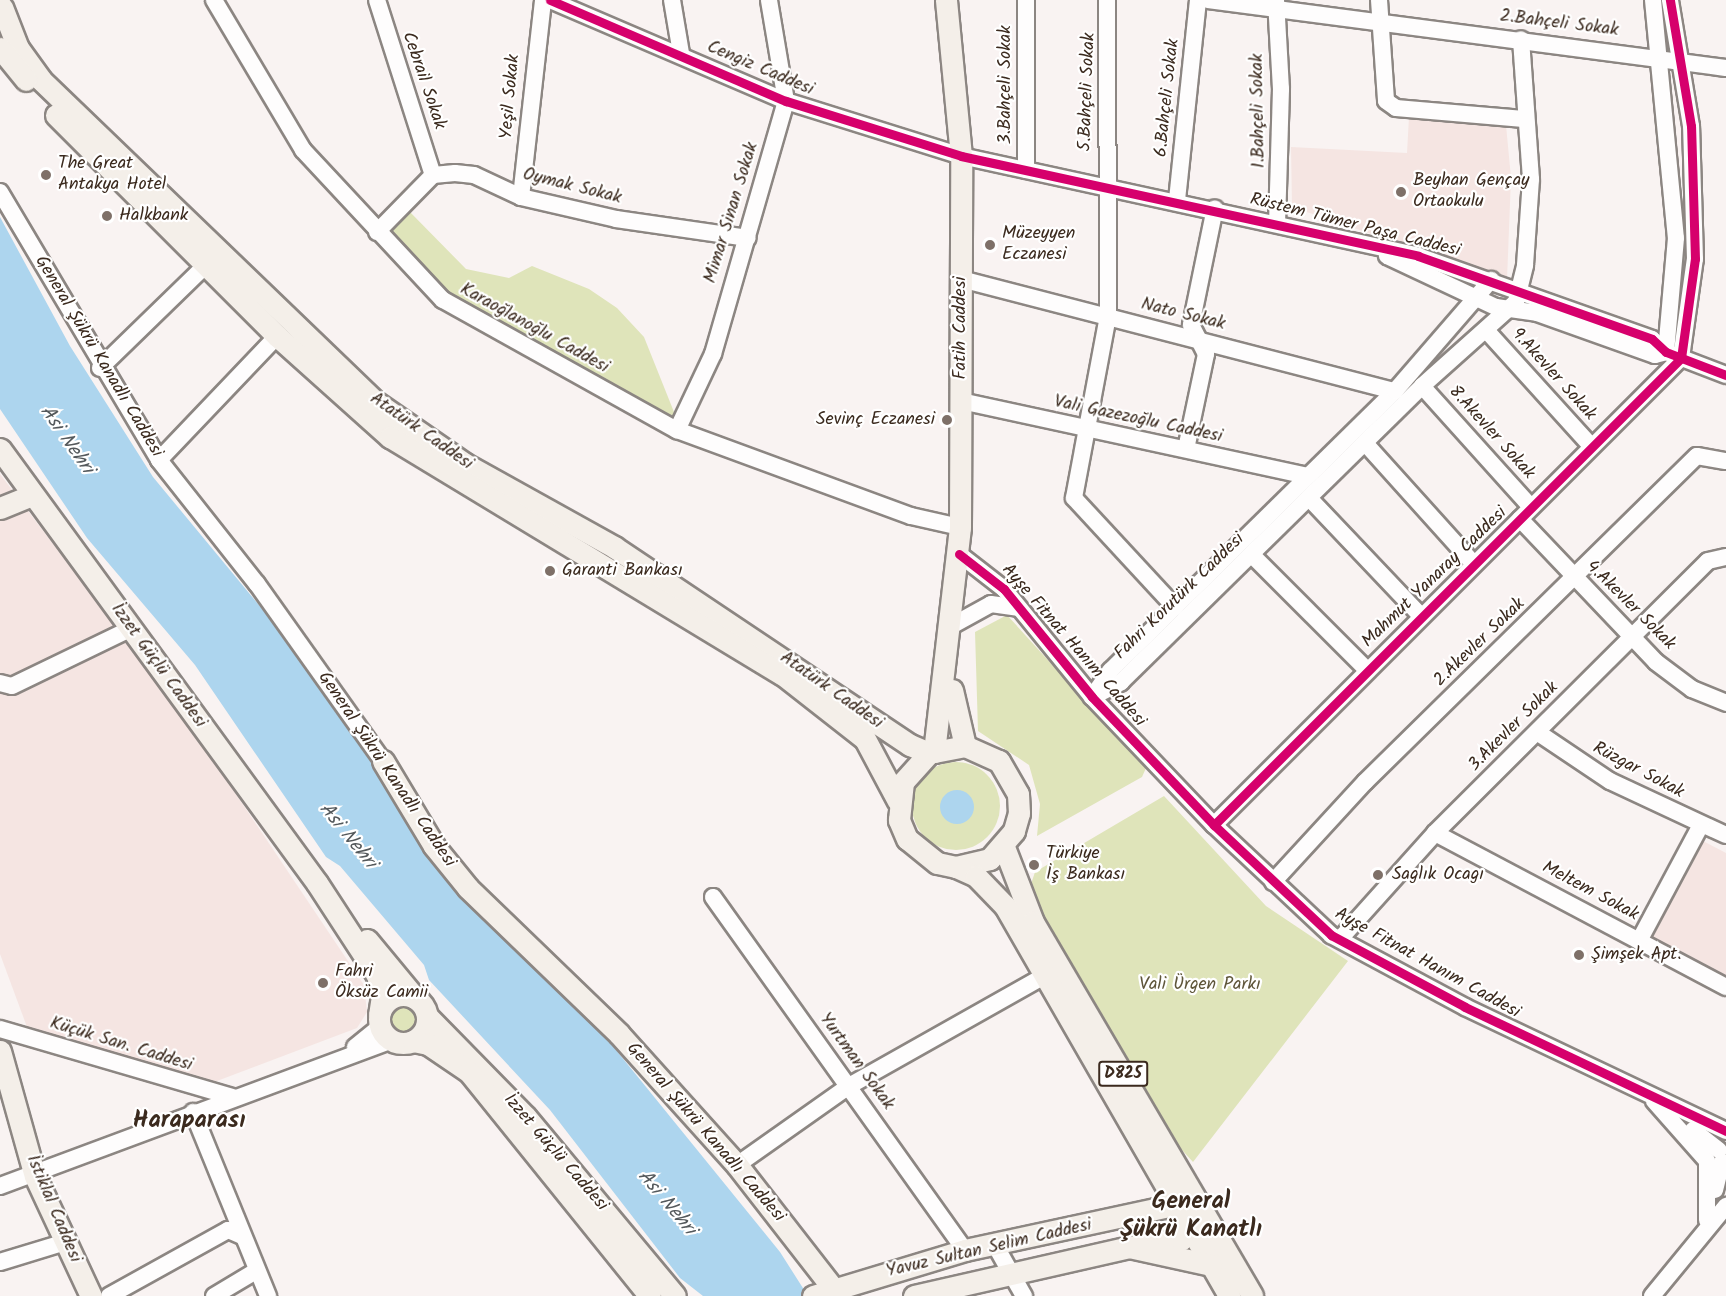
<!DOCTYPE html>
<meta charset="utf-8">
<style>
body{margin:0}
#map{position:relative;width:1726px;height:1296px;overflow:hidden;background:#f9f3f2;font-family:Kalam,sans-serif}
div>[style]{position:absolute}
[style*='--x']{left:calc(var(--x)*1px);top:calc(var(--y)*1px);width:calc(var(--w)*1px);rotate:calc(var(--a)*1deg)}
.built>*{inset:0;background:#f5e5e2}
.green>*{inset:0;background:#dfe4ba}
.round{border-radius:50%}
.water>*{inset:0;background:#add5ee}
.roads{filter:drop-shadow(2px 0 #8c8682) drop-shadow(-2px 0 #8c8682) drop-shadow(0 2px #8c8682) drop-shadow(0 -2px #8c8682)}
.minor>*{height:16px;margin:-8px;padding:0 8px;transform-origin:8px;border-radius:8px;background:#fefdfd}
.major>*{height:21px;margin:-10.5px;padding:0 10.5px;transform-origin:10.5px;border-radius:10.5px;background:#f4efe9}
.major>.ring{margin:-10.5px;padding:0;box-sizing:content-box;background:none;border:21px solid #f4efe9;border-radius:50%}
.cycleway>*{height:9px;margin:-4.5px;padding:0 4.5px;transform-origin:4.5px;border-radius:4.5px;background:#d6006c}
.dots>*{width:16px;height:16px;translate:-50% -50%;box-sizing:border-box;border:3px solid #fff;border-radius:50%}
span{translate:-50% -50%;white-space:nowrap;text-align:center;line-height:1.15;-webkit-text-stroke:4.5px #fff;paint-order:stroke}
.shield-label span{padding:2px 4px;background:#fff;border:2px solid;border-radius:4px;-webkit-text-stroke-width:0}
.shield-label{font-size:16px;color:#3b2a1e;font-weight:700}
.street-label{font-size:18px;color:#3b2a1e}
.poi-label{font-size:18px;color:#3b2a1e}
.left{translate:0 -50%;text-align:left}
.right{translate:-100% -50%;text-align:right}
.park-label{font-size:18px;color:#5f563a}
.water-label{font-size:20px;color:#54595c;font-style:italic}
.district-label{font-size:24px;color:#3b2a1e;font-weight:700}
</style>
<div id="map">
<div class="built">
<div style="clip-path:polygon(1409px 117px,1506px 125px,1511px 178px,1507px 280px,1292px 207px,1291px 147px,1407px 153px)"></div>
<div style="clip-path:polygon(0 474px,183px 715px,364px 985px,367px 1012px,357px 1028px,209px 1084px,27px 1027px,0 954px)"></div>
<div style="clip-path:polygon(1703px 841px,1726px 853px,1726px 976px,1652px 937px)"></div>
</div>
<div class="green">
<div style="clip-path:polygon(409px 211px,466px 269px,509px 278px,532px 266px,589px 289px,617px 308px,644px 337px,680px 427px,454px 301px,389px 232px)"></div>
<div style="clip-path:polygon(1007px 615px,1146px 768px,1142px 777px,1037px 836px,1040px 804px,1029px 765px,978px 731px,975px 632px)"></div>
<div class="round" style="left:912px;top:762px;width:88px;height:88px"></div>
<div style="clip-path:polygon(1164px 796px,1266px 906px,1348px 961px,1193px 1162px,1171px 1138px,1049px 932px,1030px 887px,1035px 872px)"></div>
<div class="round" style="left:389px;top:1004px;width:28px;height:28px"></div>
</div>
<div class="water">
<div style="clip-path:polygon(0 217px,70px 346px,153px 477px,263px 610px,361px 742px,441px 869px,480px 916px,603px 1034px,780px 1252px,808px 1296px,703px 1296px,680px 1278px,550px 1110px,429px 980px,424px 965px,340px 866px,326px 857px,195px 665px,87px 538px,0 409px)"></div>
<div class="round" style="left:940px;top:790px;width:34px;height:34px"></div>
</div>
<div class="roads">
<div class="minor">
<div style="--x:214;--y:0;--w:174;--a:59.3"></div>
<div style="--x:303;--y:150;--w:205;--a:47"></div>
<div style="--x:443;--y:300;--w:268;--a:29.1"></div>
<div style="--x:677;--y:430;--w:249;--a:20.2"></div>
<div style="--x:911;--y:516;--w:50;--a:12.7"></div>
<div style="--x:377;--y:0;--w:184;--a:72.3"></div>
<div style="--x:550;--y:0;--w:257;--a:23.2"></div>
<div style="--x:786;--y:101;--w:183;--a:17.4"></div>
<div style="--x:961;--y:156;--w:468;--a:12.3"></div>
<div style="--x:1418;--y:256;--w:248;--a:19.5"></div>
<div style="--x:1652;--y:339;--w:19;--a:43"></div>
<div style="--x:1666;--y:352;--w:64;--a:21"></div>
<div style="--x:672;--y:0;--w:54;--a:80.4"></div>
<div style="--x:1026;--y:0;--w:170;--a:90"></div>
<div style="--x:1107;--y:0;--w:316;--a:89.8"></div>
<div style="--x:1108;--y:316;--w:185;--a:100.6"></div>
<div style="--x:1074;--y:498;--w:149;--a:47.2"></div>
<div style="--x:1208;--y:0;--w:522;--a:7.48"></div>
<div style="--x:1276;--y:0;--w:89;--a:86.8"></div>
<div style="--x:1281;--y:89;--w:132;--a:91.7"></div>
<div style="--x:1379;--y:0;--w:101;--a:86"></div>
<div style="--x:1386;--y:101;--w:12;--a:35"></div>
<div style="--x:1396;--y:108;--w:128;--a:4.9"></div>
<div style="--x:1653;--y:0;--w:239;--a:84.5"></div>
<div style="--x:1676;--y:238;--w:114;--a:95"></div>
<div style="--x:0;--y:192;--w:312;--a:59.3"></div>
<div style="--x:159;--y:460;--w:158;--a:51.7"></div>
<div style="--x:257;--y:584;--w:217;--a:54.6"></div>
<div style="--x:521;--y:197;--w:198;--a:-83.6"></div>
<div style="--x:1177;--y:200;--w:201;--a:-84"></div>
<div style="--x:377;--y:232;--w:80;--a:-45.5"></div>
<div style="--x:433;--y:175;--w:22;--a:-5"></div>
<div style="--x:455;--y:173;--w:19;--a:6"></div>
<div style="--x:474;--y:175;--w:52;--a:25.1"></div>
<div style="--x:521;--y:197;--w:98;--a:13"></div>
<div style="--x:616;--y:219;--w:133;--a:8.2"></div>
<div style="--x:1387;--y:256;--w:120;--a:25.1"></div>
<div style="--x:1496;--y:307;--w:41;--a:8.3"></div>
<div style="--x:1537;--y:313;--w:125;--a:19.6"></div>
<div style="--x:1655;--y:355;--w:11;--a:-15"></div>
<div style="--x:961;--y:279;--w:448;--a:14.5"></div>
<div style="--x:1486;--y:330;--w:156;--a:47.8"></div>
<div style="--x:100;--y:368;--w:146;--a:-44.2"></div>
<div style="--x:1422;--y:386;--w:163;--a:48"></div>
<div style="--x:961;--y:401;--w:354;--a:12.2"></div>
<div style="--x:677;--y:430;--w:84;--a:-64.7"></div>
<div style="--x:713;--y:354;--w:263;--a:-73.9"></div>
<div style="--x:786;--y:101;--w:102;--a:-99.6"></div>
<div style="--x:1365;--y:443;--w:161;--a:48"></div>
<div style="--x:1186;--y:449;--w:97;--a:-78.1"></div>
<div style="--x:1206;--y:354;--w:33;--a:-117"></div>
<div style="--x:1191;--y:325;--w:119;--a:-78.4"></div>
<div style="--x:159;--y:460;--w:171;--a:-46.4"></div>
<div style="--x:1309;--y:498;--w:161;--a:46.5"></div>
<div style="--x:1520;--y:519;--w:197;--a:46.4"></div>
<div style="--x:1656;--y:662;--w:45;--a:36.9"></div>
<div style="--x:1692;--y:689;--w:37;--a:22"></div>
<div style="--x:959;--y:554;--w:57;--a:37.9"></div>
<div style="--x:1004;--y:589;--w:139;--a:50.8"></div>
<div style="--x:1092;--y:697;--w:177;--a:46.4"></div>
<div style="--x:1214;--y:825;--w:161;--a:43.2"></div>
<div style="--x:1331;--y:935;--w:152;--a:28.2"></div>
<div style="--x:1465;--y:1007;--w:289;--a:25.4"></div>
<div style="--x:1252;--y:555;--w:160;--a:45"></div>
<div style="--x:953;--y:625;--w:43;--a:-28.9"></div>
<div style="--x:991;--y:604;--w:27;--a:8"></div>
<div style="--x:0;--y:683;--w:12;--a:14"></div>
<div style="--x:12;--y:686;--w:133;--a:-25.8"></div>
<div style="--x:1092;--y:697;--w:33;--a:-27"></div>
<div style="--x:1121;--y:682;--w:422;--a:-44.5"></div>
<div style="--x:1422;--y:386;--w:126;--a:-41.8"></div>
<div style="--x:1516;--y:302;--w:38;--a:-76"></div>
<div style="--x:1525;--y:265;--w:86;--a:-86"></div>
<div style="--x:1531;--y:179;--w:140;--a:-94.1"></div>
<div style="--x:1092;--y:697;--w:32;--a:-55"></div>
<div style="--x:1110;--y:671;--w:400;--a:-44.5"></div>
<div style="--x:1395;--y:391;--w:147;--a:-49.1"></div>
<div style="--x:1537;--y:732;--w:88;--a:33.9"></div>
<div style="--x:1610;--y:781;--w:128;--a:25"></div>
<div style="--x:1214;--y:825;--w:660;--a:-45"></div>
<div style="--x:1681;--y:358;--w:100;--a:-82"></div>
<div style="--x:1695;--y:259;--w:133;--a:-91.7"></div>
<div style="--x:1691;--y:126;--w:128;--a:-99.5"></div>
<div style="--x:1435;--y:833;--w:329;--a:27.9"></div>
<div style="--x:1273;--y:882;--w:136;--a:-47.4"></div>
<div style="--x:1365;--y:782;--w:465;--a:-44.5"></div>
<div style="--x:1697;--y:456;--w:29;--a:10"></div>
<div style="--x:713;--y:897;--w:434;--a:54.5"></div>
<div style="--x:1340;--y:939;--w:142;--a:-48.1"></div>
<div style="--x:1435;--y:833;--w:385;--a:-44.9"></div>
<div style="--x:1708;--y:561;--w:18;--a:-13"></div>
<div style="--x:1639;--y:941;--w:132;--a:-61.9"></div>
<div style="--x:0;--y:1029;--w:242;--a:16.3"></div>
<div style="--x:355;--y:1047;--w:32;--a:-39"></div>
<div style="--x:1654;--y:1101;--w:80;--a:48.5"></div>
<div style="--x:1707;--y:1161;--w:59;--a:90"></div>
<div style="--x:193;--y:1112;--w:199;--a:67.8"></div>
<div style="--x:1693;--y:1130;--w:33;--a:38"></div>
<div style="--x:737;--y:1165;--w:137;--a:-35.2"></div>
<div style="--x:849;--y:1086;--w:224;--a:-29.4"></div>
<div style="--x:0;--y:1186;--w:418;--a:-20.4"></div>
<div style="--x:1715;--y:1190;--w:29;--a:-76"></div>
<div style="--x:995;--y:1245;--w:59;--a:60.4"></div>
<div style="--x:0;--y:1262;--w:69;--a:-16.9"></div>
<div style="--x:109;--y:1296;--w:136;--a:-29"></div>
<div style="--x:228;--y:1230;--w:15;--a:23"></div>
<div style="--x:214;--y:1296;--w:49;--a:-30.8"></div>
<div style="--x:1652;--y:1296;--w:117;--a:-50.6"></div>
</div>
<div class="major">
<div style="--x:2;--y:7;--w:44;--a:68.7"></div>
<div style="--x:18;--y:48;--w:39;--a:54"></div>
<div style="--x:41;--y:80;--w:463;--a:43.9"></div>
<div style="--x:374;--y:401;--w:111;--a:34.7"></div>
<div style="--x:465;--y:464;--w:171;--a:29.1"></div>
<div style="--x:614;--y:547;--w:356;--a:33.8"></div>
<div style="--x:910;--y:745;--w:21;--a:23"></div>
<div style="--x:929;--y:753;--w:37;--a:-11"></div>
<div style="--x:965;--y:746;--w:37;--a:24"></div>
<div style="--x:999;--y:761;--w:38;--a:60"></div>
<div style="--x:1018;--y:794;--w:19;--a:87"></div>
<div style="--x:1019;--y:813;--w:19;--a:106"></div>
<div style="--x:1014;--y:831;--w:37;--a:131"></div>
<div style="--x:990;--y:859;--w:35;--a:167"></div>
<div style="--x:956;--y:867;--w:19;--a:-168"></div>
<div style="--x:937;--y:863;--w:38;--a:-141"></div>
<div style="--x:907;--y:839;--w:21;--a:-113"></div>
<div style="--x:899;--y:820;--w:38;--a:-84"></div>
<div style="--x:903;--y:782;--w:39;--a:-48"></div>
<div style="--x:0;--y:48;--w:41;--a:50.9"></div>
<div style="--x:56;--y:115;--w:313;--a:45"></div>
<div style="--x:277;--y:336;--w:152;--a:41.8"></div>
<div style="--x:390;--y:437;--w:458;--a:31.2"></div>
<div style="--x:782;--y:674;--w:105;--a:38.1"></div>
<div style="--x:865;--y:739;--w:70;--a:62"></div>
<div style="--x:0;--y:449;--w:537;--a:53.86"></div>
<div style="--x:317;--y:883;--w:110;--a:56.9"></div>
<div style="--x:377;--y:975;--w:22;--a:77"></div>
<div style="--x:382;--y:996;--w:18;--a:99"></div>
<div style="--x:0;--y:508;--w:35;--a:-22"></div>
<div style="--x:952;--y:690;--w:57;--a:76.9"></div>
<div style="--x:934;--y:752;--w:226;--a:-83.4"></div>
<div style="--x:960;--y:527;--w:371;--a:-89.8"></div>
<div style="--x:961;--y:156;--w:157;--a:-95.5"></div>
<div style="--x:383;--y:761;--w:99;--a:59"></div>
<div style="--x:434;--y:846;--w:54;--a:51"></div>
<div style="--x:468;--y:888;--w:210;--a:44"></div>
<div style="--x:619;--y:1034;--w:176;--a:48"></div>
<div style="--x:737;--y:1165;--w:166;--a:52.1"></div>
<div style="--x:1004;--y:847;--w:80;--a:68.9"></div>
<div style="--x:1033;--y:922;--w:433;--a:59.6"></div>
<div style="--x:956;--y:867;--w:22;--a:24"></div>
<div style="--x:976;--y:876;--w:42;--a:46"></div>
<div style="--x:1005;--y:906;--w:450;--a:60.1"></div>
<div style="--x:367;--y:940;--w:75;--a:50.4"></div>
<div class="ring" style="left:379px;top:995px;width:27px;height:27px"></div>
<div style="--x:427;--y:1016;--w:140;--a:45.6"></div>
<div style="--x:525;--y:1116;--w:234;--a:50.2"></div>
<div style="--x:413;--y:1041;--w:15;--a:11"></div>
<div style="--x:428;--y:1044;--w:50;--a:34.3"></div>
<div style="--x:469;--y:1072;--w:288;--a:51.1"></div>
<div style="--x:0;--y:1051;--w:130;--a:74.4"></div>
<div style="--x:35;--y:1176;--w:132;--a:65"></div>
<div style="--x:813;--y:1296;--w:159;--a:-16.8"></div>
<div style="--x:965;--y:1250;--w:217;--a:-12.2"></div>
<div style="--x:1177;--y:1204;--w:26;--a:13"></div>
<div style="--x:1202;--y:1210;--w:35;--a:125"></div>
<div style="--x:1182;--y:1239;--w:54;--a:171.4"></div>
<div style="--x:914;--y:1296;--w:221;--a:-12.8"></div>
<div style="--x:1129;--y:1247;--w:84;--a:12.4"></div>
</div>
</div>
<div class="cycleway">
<div style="--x:550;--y:0;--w:257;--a:23.2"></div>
<div style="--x:786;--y:101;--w:183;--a:17.4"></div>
<div style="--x:961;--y:156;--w:468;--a:12.3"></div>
<div style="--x:1418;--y:256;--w:248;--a:19.5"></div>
<div style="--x:1652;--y:339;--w:19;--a:43"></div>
<div style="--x:1666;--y:352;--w:64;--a:21"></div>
<div style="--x:959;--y:554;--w:57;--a:37.9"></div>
<div style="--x:1004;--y:589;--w:139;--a:50.8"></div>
<div style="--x:1092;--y:697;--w:177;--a:46.4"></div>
<div style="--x:1214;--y:825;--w:161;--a:43.2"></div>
<div style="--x:1331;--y:935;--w:152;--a:28.2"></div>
<div style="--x:1465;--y:1007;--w:289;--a:25.4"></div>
<div style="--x:1214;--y:825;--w:660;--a:-45"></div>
<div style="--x:1681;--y:358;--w:100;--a:-82"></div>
<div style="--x:1695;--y:259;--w:133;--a:-91.7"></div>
<div style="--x:1691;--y:126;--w:128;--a:-99.5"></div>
</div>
<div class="dots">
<div style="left:46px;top:175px;background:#7e7068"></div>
<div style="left:1401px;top:192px;background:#7e7068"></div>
<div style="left:107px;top:216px;background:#7e7068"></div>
<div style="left:990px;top:245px;background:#7e7068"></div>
<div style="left:947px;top:420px;background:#7e7068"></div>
<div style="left:550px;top:571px;background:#7e7068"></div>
<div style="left:1034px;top:865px;background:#7e7068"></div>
<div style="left:1378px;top:875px;background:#7e7068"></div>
<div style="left:1579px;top:955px;background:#7e7068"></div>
<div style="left:323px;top:983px;background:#7e7068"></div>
</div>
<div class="shield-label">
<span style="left:1123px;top:1074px">D825</span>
</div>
<div class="street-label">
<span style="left:1559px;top:24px;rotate:7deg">2.Bahçeli Sokak</span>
<span style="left:760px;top:69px;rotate:23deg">Cengiz Caddesi</span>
<span style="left:423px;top:81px;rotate:71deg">Cebrail Sokak</span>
<span style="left:1006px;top:85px;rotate:-90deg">3.Bahçeli Sokak</span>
<span style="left:1088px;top:92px;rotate:-88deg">5.Bahçeli Sokak</span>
<span style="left:511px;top:97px;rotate:-85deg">Yeşil Sokak</span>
<span style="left:1168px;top:98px;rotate:-84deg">6.Bahçeli Sokak</span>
<span style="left:1259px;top:111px;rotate:-91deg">1.Bahçeli Sokak</span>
<span style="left:572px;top:187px;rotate:14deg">Oymak Sokak</span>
<span style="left:732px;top:213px;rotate:-73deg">Mimar Sinan Sokak</span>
<span style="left:1355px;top:226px;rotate:14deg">Rüstem Tümer Paşa Caddesi</span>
<span style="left:1183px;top:315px;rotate:14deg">Nato Sokak</span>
<span style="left:961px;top:328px;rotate:-90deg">Fatih Caddesi</span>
<span style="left:534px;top:329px;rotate:29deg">Karaoğlanoğlu Caddesi</span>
<span style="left:98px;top:357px;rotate:59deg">General Şükrü Kanadlı Caddesi</span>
<span style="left:1553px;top:375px;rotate:48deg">9.Akevler Sokak</span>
<span style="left:1138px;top:420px;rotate:12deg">Vali Gazezoğlu Caddesi</span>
<span style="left:421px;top:432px;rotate:35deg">Atatürk Caddesi</span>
<span style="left:1491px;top:433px;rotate:48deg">8.Akevler Sokak</span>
<span style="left:1435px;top:578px;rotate:-44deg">Mahmut Yanaray Caddesi</span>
<span style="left:1180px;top:597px;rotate:-44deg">Fahri Korutürk Caddesi</span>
<span style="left:1630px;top:606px;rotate:45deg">4.Akevler Sokak</span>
<span style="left:1480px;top:643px;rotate:-44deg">2.Akevler Sokak</span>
<span style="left:1073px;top:646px;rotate:49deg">Ayşe Fitnat Hanım Caddesi</span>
<span style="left:158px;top:666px;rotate:54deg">İzzet Güçlü Caddesi</span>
<span style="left:831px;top:691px;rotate:35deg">Atatürk Caddesi</span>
<span style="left:1514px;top:727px;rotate:-45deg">3.Akevler Sokak</span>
<span style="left:386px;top:770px;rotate:56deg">General Şükrü Kanadlı Caddesi</span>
<span style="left:1638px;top:771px;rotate:28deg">Rüzgar Sokak</span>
<span style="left:1590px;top:892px;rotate:28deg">Meltem Sokak</span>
<span style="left:1427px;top:964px;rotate:29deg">Ayşe Fitnat Hanım Caddesi</span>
<span style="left:121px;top:1045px;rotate:17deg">Küçük San. Caddesi</span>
<span style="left:856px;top:1062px;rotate:54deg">Yurtman Sokak</span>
<span style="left:705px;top:1133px;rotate:49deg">General Şükrü Kanadlı Caddesi</span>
<span style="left:555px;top:1153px;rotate:49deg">İzzet Güçlü Caddesi</span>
<span style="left:53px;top:1209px;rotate:67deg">İstiklal Caddesi</span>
<span style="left:989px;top:1249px;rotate:-13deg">Yavuz Sultan Selim Caddesi</span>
</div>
<div class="poi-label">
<span class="left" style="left:58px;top:175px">The Great<br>Antakya Hotel</span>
<span class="left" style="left:1413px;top:192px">Beyhan Gençay<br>Ortaokulu</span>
<span class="left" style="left:119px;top:216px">Halkbank</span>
<span class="left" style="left:1002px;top:245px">Müzeyyen<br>Eczanesi</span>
<span class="right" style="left:935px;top:420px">Sevinç Eczanesi</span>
<span class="left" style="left:562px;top:571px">Garanti Bankası</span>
<span class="left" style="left:1046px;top:865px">Türkiye<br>İş Bankası</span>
<span class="left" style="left:1392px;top:875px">Saglık Ocagı</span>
<span class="left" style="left:1591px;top:955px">Şimşek Apt.</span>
<span class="left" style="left:335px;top:983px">Fahri<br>Öksüz Camii</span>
</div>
<div class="park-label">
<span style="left:1200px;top:985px">Vali Ürgen Parkı</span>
</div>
<div class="water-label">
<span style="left:66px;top:440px;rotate:55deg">Asi Nehri</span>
<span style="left:347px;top:836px;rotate:51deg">Asi Nehri</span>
<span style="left:666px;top:1203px;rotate:50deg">Asi Nehri</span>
</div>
<div class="district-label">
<span style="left:189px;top:1121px">Haraparası</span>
<span style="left:1191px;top:1216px">General<br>Şükrü Kanatlı</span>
</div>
</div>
